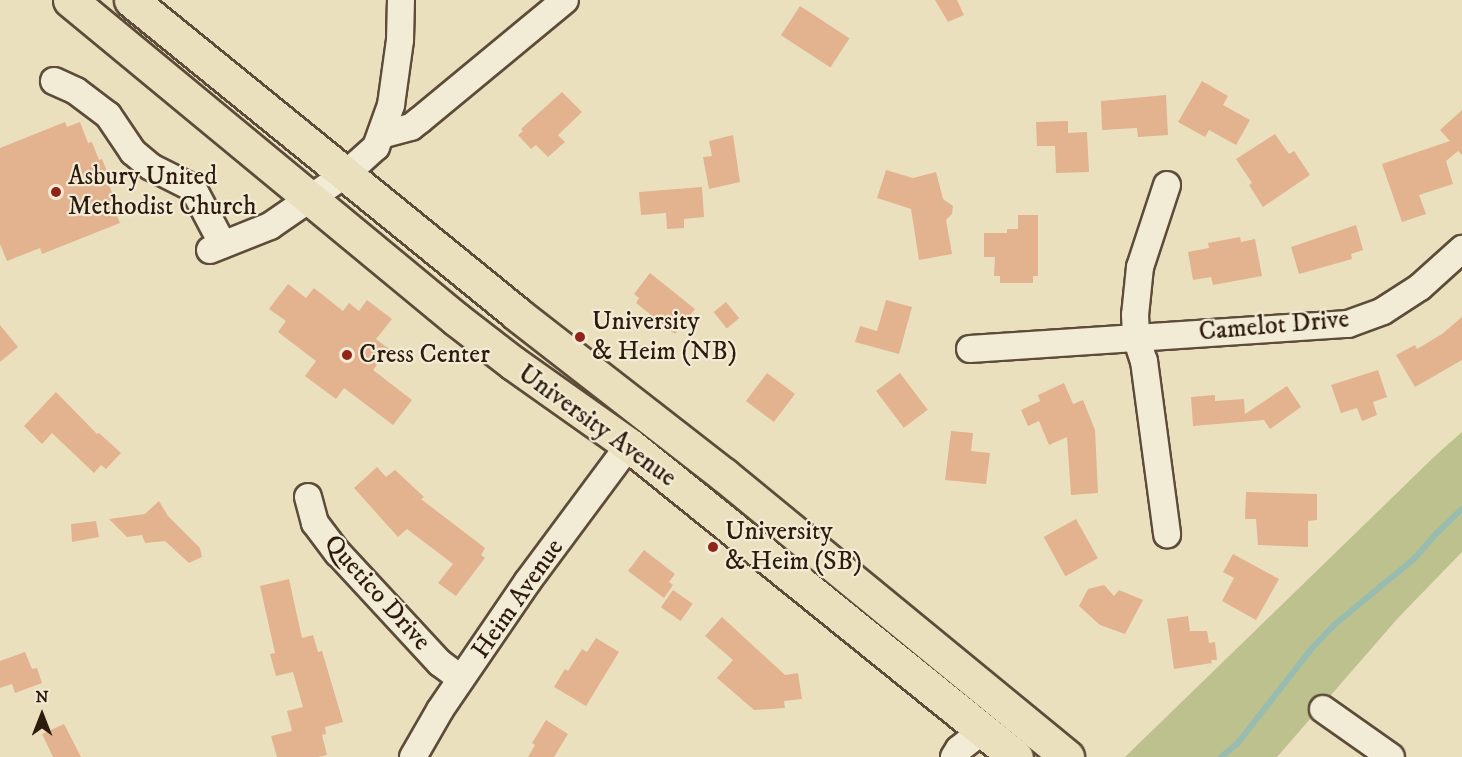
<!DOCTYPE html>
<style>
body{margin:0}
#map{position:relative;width:1462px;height:757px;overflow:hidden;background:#ebe0be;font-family:"IM FELL DW Pica",serif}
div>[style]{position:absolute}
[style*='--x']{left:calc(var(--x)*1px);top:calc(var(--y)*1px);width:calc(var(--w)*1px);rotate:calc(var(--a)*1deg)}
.green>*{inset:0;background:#bdc18e}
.stream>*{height:6px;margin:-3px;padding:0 3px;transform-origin:3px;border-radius:3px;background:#98bdb0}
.building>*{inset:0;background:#e3b28f;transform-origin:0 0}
.roads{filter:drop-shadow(2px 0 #5c4c39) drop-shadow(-2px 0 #5c4c39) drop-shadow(0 2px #5c4c39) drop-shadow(0 -2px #5c4c39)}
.minor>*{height:26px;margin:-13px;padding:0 13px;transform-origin:13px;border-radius:13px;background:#f2ebd5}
.major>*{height:33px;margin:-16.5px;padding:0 16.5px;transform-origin:16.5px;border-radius:16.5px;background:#ebe0be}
.dots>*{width:16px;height:16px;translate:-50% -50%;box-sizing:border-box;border:3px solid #f2ebd5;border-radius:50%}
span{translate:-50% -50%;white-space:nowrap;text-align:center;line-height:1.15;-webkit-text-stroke:4.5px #f2ebd5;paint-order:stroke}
.poi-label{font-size:26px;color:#2d1b0d}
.left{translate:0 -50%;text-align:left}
.street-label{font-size:26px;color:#2d1b0d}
.north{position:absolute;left:12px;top:685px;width:60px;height:60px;-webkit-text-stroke:4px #f2ebd5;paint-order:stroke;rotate:0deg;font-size:16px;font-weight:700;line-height:24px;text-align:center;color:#2d1b0d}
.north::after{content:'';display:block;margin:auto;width:21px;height:27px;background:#2d1b0d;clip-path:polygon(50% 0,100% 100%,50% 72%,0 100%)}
</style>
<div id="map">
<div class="green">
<div style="clip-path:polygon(1462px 432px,1462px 552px,1398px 618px,1277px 757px,1125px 757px,1436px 455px)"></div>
</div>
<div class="stream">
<div style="--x:1221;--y:757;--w:21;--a:-39"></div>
<div style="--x:1237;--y:744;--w:122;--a:-52"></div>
<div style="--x:1312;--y:648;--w:32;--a:-46"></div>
<div style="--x:1334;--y:625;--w:105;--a:-39.6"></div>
<div style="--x:1415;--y:558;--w:35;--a:-49"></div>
<div style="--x:1438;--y:532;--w:33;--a:-44"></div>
</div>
<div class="building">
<div style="clip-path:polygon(935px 0,957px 0,964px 15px,948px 22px)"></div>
<div style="left:800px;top:6px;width:59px;height:35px;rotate:33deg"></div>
<div style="clip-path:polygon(1202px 81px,1228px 96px,1223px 105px,1250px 120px,1236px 145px,1209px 130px,1205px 137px,1178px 122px)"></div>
<div style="clip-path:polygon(562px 92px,582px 112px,558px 135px,565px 142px,548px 157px,536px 145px,531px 149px,518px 135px,523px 131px,521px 129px)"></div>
<div style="clip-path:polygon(1166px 95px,1168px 135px,1138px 137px,1137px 128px,1102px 130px,1101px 101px)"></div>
<div style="clip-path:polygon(1462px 110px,1462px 155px,1458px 151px,1446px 161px,1453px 184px,1419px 195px,1426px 214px,1402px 222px,1382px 164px,1450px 141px,1440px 130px)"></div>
<div style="clip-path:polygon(1068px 121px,1068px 133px,1087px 132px,1089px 172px,1056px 173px,1055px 146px,1037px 146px,1036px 122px)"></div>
<div style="clip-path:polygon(65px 122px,67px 127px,80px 122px,88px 143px,92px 142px,99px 160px,102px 159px,111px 181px,108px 182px,116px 203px,112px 204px,120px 223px,42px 254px,40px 248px,7px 261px,0 244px,0 148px)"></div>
<div style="clip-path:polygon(1275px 134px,1289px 154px,1294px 151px,1310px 175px,1263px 207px,1249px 185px,1252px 183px,1236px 159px)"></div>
<div style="clip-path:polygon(733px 135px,740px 182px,709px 189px,703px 157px,712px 156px,709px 141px)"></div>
<div style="clip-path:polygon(886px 170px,913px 178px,936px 172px,943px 199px,953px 206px,952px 214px,946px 220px,952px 254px,919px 260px,911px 209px,877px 198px)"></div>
<div style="clip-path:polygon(702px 187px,704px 217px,684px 219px,684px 228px,667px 229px,666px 213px,641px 215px,639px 192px)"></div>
<div style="clip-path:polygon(1018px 215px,1038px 215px,1038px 276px,1033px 276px,1033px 283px,1000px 283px,1000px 276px,994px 276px,995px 257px,984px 257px,984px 233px,1007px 233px,1007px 229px,1018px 229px)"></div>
<div style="clip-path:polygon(1356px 225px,1363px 250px,1351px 254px,1352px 259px,1299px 274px,1291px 247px)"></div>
<div style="clip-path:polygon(1240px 237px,1241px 242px,1255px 239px,1262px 276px,1213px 285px,1211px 277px,1193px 280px,1188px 252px,1209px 248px,1208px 243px)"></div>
<div style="clip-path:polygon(650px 273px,695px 309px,675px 334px,636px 303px,639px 298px,634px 294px)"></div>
<div style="clip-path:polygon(288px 284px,306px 298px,314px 288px,343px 311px,349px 303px,359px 311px,367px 300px,392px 319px,376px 339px,389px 349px,373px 370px,412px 400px,393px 425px,344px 388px,336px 399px,305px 376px,316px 361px,278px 332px,286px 321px,269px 309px)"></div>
<div style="clip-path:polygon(886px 300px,912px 307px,899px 354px,855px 342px,860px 326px,877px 331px)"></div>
<div style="left:726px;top:302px;width:21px;height:16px;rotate:51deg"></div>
<div style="clip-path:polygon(1462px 317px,1462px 360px,1415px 387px,1396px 355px,1415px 345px,1417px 349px,1442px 334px)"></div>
<div style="clip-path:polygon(0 325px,18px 347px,0 362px)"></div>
<div style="clip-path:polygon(1378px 370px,1387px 397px,1373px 402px,1377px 415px,1362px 421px,1357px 408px,1341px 413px,1331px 385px)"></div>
<div style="left:767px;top:373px;width:35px;height:35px;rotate:37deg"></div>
<div style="left:900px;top:373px;width:46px;height:30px;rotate:53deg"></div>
<div style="clip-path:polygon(1064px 383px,1073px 404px,1083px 400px,1095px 430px,1098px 493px,1071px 495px,1067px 437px,1049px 445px,1039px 421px,1028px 426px,1021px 410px,1040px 401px,1038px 395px)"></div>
<div style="clip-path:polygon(1287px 386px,1301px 407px,1270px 429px,1264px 420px,1193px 426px,1191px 397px,1215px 395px,1215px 401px,1244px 399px,1245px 414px)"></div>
<div style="clip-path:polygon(56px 392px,97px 434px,99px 433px,121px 453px,106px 469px,101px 465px,94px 473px,52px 433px,42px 444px,24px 426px)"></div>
<div style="clip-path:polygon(951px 431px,973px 433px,971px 451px,990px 453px,986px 484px,945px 480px)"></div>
<div style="clip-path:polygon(377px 467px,386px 477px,395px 470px,424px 497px,421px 499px,485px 548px,481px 555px,485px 558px,456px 596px,438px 583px,453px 564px,407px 529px,398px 537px,354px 488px)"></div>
<div style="clip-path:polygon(1246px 492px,1317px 494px,1317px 520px,1308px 521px,1308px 547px,1258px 545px,1256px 519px,1245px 519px)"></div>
<div style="clip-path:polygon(159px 501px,168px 516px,200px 548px,202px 557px,189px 563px,165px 541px,145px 543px,142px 535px,127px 537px,109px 519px,145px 514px)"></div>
<div style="left:1076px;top:519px;width:45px;height:37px;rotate:61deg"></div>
<div style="clip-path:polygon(96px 521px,99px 537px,72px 542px,71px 524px)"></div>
<div style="clip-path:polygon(644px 550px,675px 574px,669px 582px,673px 585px,664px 598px,628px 571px)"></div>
<div style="clip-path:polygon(1233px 554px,1279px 579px,1256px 620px,1222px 601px,1234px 578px,1223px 572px)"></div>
<div style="clip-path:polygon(289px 579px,302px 638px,313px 635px,318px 652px,322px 651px,343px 722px,325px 727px,326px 734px,322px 735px,327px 755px,318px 757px,277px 757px,271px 736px,292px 731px,287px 711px,303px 707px,293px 672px,276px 676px,270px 654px,275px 653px,260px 586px)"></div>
<div style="clip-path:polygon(1104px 585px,1114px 596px,1119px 590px,1143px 600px,1125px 634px,1100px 625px,1079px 606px,1088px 589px)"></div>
<div style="left:673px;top:590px;width:24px;height:21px;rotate:35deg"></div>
<div style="clip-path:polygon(1188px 616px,1190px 631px,1207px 631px,1209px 643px,1215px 642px,1217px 660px,1211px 660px,1212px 663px,1174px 669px,1167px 619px)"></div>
<div style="clip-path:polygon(722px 617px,785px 675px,798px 673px,802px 699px,784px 701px,785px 708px,754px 710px,717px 678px,733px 660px,705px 636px)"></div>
<div style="clip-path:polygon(596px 638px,619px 652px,586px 706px,554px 687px,565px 669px,568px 671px,582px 649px,587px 652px)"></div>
<div style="clip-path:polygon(25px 652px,32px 669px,37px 668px,42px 683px,15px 693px,12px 684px,0 688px,0 661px)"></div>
<div style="clip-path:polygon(546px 720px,568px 734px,554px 757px,528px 757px,535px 745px,532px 743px)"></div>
<div style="clip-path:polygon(64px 724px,81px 757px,53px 757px,42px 734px)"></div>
</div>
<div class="roads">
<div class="minor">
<div style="--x:54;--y:81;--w:24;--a:24"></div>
<div style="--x:76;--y:91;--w:40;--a:37"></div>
<div style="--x:108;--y:115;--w:45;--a:56"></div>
<div style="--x:133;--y:152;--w:23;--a:40"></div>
<div style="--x:151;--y:167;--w:47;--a:26.6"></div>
<div style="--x:193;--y:188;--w:64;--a:62.2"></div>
<div style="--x:381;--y:135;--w:31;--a:-15"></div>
<div style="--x:411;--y:127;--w:11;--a:-38"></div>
<div style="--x:420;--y:120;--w:188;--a:-39.6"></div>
<div style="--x:1167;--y:185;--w:86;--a:108.2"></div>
<div style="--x:1140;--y:267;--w:48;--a:95.9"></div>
<div style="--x:1135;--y:315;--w:22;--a:87"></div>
<div style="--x:1136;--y:337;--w:25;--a:72"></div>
<div style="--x:1144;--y:361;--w:175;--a:82.4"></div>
<div style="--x:210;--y:250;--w:65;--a:-21.8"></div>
<div style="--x:270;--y:226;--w:93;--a:-34.5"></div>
<div style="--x:347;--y:173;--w:39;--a:-42"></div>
<div style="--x:376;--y:147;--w:45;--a:-70.3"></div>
<div style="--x:391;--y:105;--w:66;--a:-82.1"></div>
<div style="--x:400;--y:40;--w:40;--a:-88.6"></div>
<div style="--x:970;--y:349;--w:379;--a:-3.8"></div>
<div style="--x:1348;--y:324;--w:37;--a:-20"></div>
<div style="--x:1383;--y:311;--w:44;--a:-33"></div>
<div style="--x:1420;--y:287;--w:57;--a:-42.1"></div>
<div style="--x:308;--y:497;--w:27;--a:75"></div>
<div style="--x:315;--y:523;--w:38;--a:53"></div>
<div style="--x:338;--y:553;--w:150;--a:47.2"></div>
<div style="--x:440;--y:663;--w:26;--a:37"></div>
<div style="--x:1323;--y:709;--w:83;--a:35.2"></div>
<div style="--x:413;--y:757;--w:54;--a:-60.1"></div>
<div style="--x:440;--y:710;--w:156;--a:-55.7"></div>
<div style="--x:528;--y:581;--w:169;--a:-53.4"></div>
<div style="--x:954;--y:757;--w:9;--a:-58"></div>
<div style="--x:959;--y:749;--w:29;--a:-38"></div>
</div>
<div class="major">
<div style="--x:70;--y:0;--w:501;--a:39.57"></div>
<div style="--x:456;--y:319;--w:72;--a:37.7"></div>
<div style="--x:513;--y:363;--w:142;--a:35.3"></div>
<div style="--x:629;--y:445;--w:497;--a:38.9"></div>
<div style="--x:131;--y:0;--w:498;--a:39.1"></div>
<div style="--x:517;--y:314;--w:262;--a:37.9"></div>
<div style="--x:724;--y:475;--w:444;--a:39.4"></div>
</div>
</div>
<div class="dots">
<div style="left:56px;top:192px;background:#8f2418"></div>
<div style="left:580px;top:337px;background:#8f2418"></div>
<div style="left:347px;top:355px;background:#8f2418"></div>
<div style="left:713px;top:547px;background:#8f2418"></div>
</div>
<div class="poi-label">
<span class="left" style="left:68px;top:192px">Asbury United<br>Methodist Church</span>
<span class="left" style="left:592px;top:337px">University<br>&amp; Heim (NB)</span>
<span class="left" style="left:359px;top:355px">Cress Center</span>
<span class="left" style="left:725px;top:547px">University<br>&amp; Heim (SB)</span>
</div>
<div class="street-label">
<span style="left:1274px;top:326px;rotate:-5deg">Camelot Drive</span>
<span style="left:597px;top:426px;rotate:36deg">University Avenue</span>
<span style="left:377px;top:593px;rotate:48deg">Quetico Drive</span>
<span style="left:518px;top:599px;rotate:-55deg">Heim Avenue</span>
</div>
<div class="north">N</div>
</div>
